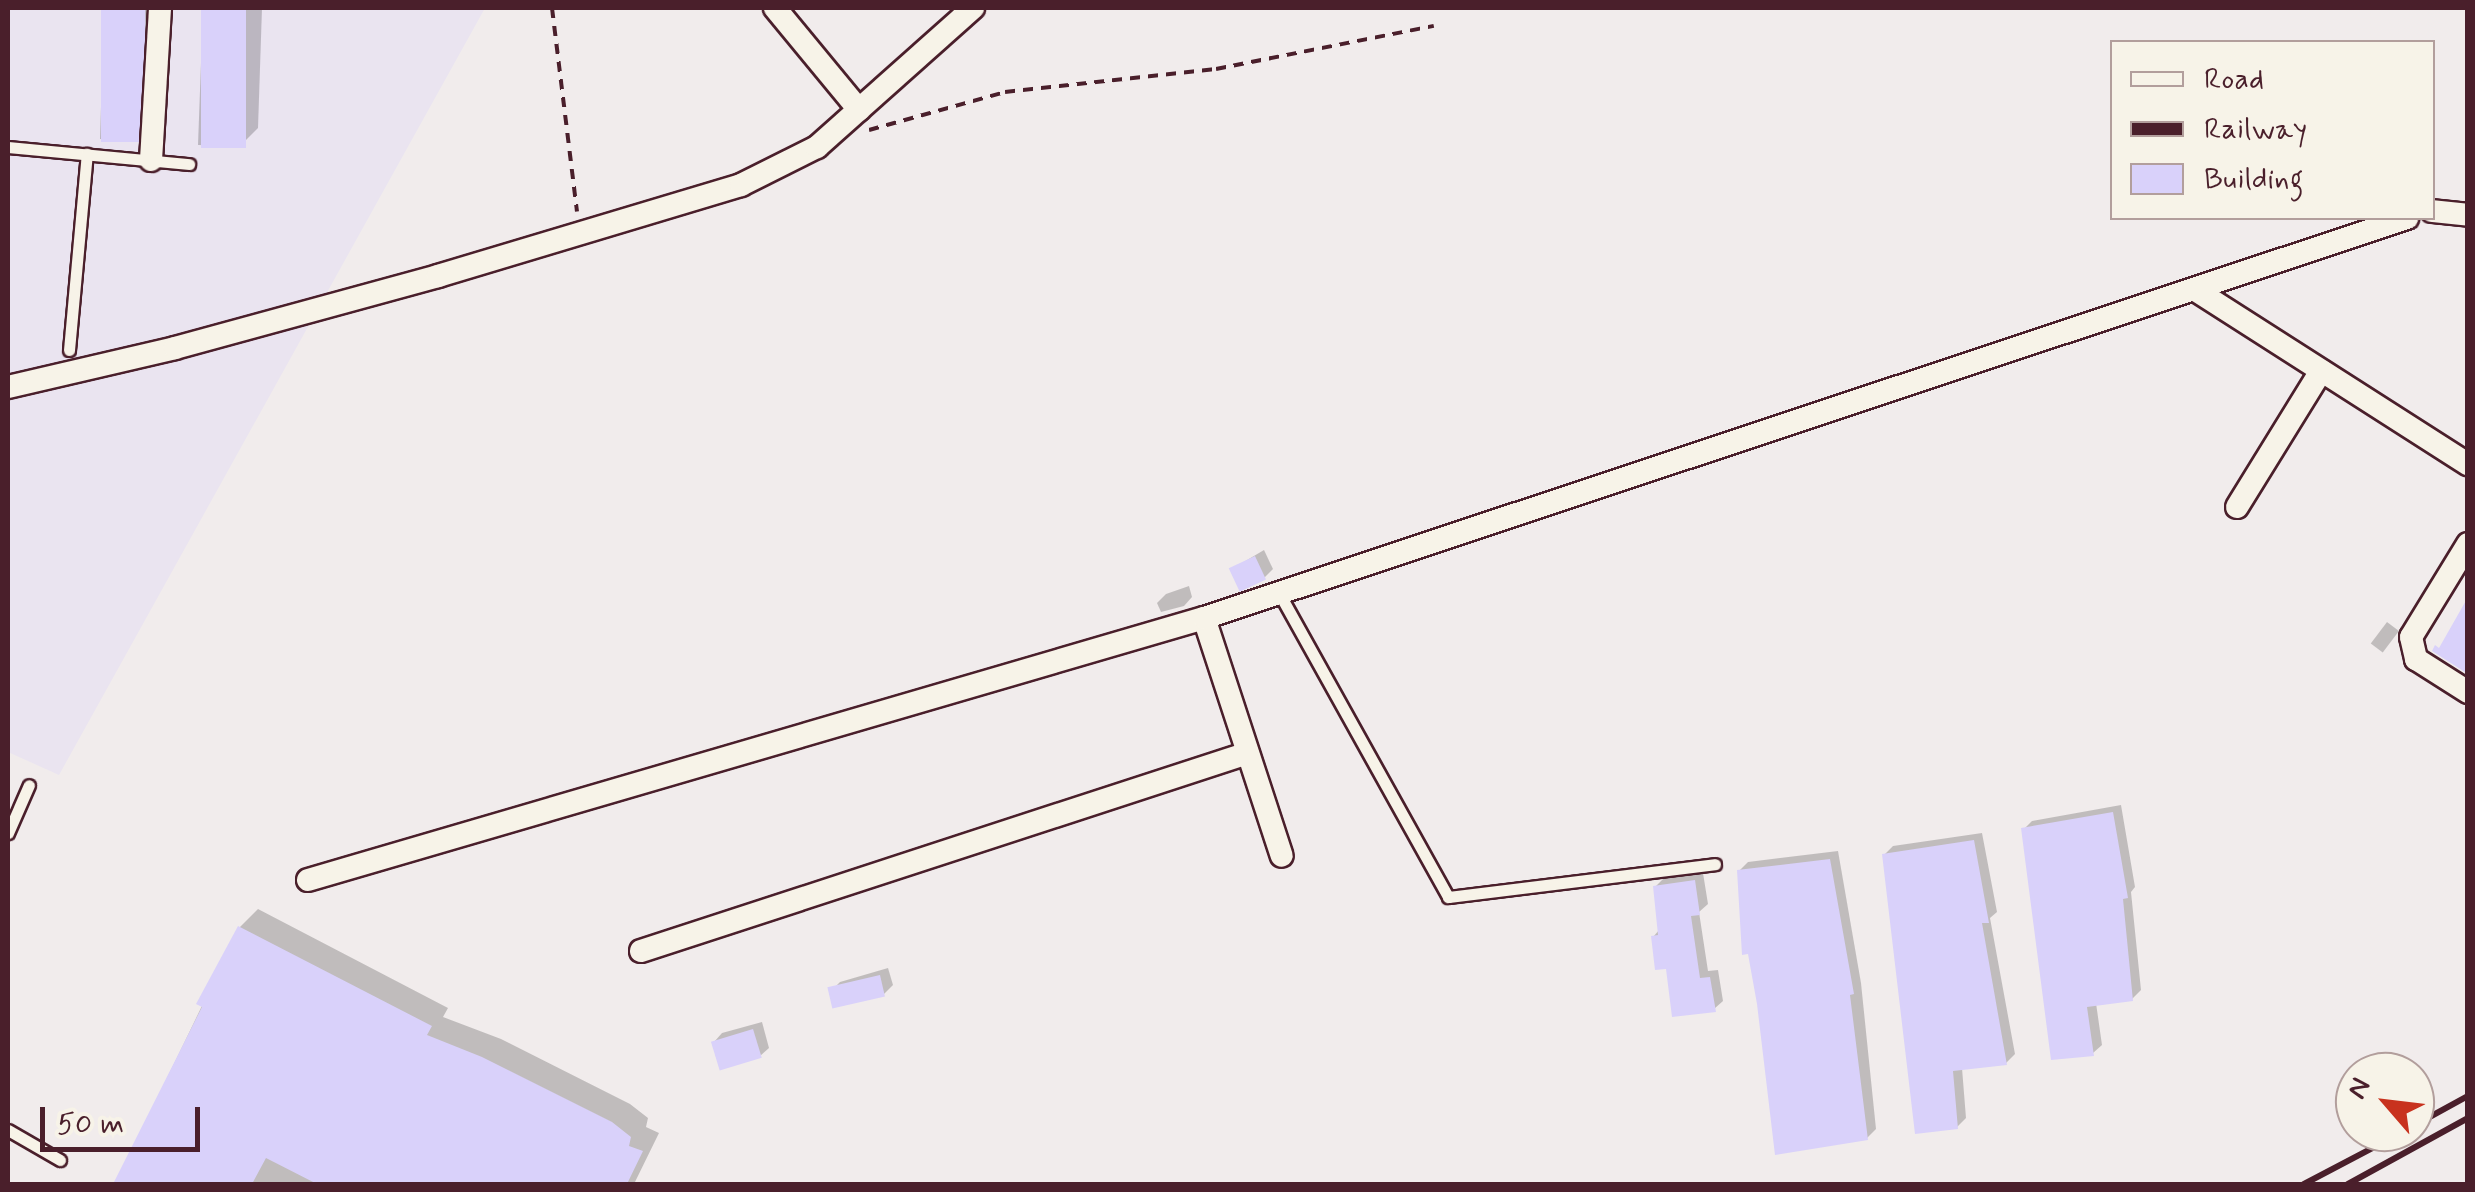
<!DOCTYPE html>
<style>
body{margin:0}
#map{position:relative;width:2475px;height:1192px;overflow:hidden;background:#f1ecec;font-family:Mynerve,sans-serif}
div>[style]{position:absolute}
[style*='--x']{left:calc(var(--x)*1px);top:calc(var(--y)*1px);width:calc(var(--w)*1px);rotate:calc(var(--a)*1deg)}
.built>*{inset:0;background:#eae4f0}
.shadow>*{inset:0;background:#0003;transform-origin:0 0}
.building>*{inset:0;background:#d9d1fa;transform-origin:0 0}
.path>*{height:4px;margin-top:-2px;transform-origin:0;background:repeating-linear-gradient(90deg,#4a1f2b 0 10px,transparent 0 18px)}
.roads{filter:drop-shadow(2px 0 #4a1f2b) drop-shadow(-2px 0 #4a1f2b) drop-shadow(0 2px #4a1f2b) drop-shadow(0 -2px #4a1f2b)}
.lane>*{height:11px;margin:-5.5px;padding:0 5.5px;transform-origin:5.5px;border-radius:5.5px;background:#f7f3e8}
.street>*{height:22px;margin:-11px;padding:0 11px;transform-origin:11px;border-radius:11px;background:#f7f3e8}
.rail>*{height:6px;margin:-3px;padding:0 3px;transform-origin:3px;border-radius:3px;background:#4a1f2b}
span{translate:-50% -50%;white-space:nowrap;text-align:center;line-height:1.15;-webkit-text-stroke:10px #f7f3e8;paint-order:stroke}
.frame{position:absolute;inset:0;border:10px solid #4a1f2b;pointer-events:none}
.legend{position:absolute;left:2110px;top:40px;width:325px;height:180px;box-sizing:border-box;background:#f7f3e8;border:2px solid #b29e9c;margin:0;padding:12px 18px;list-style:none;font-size:30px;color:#4a1f2b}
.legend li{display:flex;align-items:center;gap:20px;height:50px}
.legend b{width:50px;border:2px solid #b29e9c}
.north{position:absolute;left:2335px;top:1052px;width:100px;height:100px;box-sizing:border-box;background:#f7f3e8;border:2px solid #b29e9c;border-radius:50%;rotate:298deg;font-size:28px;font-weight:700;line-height:40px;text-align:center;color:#4a1f2b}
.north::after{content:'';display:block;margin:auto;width:35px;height:45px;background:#c8321e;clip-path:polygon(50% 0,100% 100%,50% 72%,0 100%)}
.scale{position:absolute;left:40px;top:1107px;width:160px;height:45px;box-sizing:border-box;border:5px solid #4a1f2b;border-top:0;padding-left:12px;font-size:30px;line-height:35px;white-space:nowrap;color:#4a1f2b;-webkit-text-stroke:8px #f7f3e8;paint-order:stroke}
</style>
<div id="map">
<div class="built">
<div style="clip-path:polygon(8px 8px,485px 8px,59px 775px,8px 752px)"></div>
</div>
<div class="shadow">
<div style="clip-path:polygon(104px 8px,160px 8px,154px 122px,136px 140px,100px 139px)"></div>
<div style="clip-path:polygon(203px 8px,262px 8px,258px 128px,240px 146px,198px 145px)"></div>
<div style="clip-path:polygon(1264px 550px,1273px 569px,1264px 578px,1232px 569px)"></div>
<div style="clip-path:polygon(1189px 586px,1192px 597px,1184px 606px,1161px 612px,1157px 603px,1166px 594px)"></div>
<div style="left:2387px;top:622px;width:15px;height:27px;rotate:37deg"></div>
<div style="clip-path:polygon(2121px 805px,2135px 887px,2131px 892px,2141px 990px,2132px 999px,2096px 1003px,2102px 1045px,2093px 1053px,2024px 829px,2032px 821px)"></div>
<div style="clip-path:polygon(1982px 833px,1997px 912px,1990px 918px,2015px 1054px,2006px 1063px,1962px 1068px,1966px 1118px,1957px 1127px,1884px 855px,1893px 846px)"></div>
<div style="clip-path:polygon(1838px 851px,1861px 983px,1876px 1129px,1867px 1138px,1739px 871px,1748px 862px)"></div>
<div style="clip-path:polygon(1703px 873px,1708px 904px,1699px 912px,1708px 971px,1718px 970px,1723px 1001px,1714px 1009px,1668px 966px,1653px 937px,1660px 929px,1655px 887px,1664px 878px)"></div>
<div style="clip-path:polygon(258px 909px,448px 1008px,443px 1017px,501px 1039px,630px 1104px,648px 1118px,646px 1127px,659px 1133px,634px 1184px,566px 1184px,525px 1164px,514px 1184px,116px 1184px,240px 927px)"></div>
<div style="clip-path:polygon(888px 968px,893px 985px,884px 994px,831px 991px,840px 982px)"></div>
<div style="clip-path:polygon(762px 1022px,769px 1048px,760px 1056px,714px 1042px,722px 1033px)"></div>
</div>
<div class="building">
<div style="left:101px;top:8px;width:44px;height:134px"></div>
<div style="left:201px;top:8px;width:45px;height:140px"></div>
<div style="left:1255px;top:556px;width:26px;height:29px;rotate:65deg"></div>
<div style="clip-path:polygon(2468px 597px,2468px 674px,2432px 651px,2435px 645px,2439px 648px)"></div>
<div style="clip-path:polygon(2113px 812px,2128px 898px,2123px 899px,2133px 1001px,2087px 1007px,2094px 1056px,2051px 1060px,2021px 828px)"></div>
<div style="clip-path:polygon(1974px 840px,1989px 923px,1982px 923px,2007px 1065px,1953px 1071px,1958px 1129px,1915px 1134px,1882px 854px)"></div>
<div style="clip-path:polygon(1830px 859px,1854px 994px,1850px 995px,1868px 1140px,1775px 1155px,1757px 1004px,1748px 954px,1742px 955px,1737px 870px)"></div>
<div style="clip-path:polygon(1695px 880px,1700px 915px,1691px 916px,1700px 978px,1710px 977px,1716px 1012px,1672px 1017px,1666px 969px,1655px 970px,1651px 936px,1658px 935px,1653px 886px)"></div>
<div style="clip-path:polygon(238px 926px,432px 1026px,427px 1035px,482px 1057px,612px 1122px,631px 1137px,629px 1146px,643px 1151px,627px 1184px,317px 1184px,266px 1158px,252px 1184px,113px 1184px,202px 1007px,196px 1004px)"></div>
<div style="left:880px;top:975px;width:22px;height:54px;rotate:77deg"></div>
<div style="left:753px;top:1029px;width:30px;height:44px;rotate:73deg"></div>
</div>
<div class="path">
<div style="--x:552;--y:8;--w:205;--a:83"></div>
<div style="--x:869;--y:130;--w:141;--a:-15.6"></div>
<div style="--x:1005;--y:92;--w:212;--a:-6.2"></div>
<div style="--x:1216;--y:69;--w:222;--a:-11.2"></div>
</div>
<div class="roads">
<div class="lane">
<div style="--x:8;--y:147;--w:182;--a:5.4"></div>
<div style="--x:69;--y:350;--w:197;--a:-84.8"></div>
<div style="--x:1279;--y:593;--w:348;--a:60.9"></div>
<div style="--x:1448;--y:897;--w:269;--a:-7"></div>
<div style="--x:8;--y:833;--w:52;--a:-66.4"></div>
<div style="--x:8;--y:1130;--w:60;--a:30"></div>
</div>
<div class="street">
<div style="--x:775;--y:8;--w:132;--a:50.5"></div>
<div style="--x:151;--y:160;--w:152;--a:-86.6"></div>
<div style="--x:2432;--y:211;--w:36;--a:6"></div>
<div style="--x:2197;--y:291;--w:322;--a:32.6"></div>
<div style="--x:8;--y:387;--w:171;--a:-13.1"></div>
<div style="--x:175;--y:348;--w:273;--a:-15.3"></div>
<div style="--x:438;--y:276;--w:316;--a:-16.7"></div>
<div style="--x:741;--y:185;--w:85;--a:-26.6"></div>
<div style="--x:817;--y:147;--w:209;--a:-41.7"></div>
<div style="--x:2237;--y:507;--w:160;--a:-58.3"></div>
<div style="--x:2468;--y:544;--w:109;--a:121.5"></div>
<div style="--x:2411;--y:637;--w:23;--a:77"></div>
<div style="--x:2416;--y:659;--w:62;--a:32.4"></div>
<div style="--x:1204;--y:618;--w:250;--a:71.9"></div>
<div style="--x:308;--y:880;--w:934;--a:-16.3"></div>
<div style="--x:1204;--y:618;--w:1268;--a:-18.39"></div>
<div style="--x:641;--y:951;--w:638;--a:-18.07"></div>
</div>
</div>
<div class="rail">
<div style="--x:2415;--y:1125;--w:60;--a:-28.7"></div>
<div style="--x:2304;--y:1184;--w:112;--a:-27.7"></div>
<div style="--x:2348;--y:1184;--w:137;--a:-28.8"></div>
</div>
<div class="frame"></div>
<ul class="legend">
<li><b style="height:12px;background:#f7f3e8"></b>Road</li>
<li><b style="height:12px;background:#4a1f2b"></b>Railway</li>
<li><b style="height:28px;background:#d9d1fa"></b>Building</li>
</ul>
<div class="north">N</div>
<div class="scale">50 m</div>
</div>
